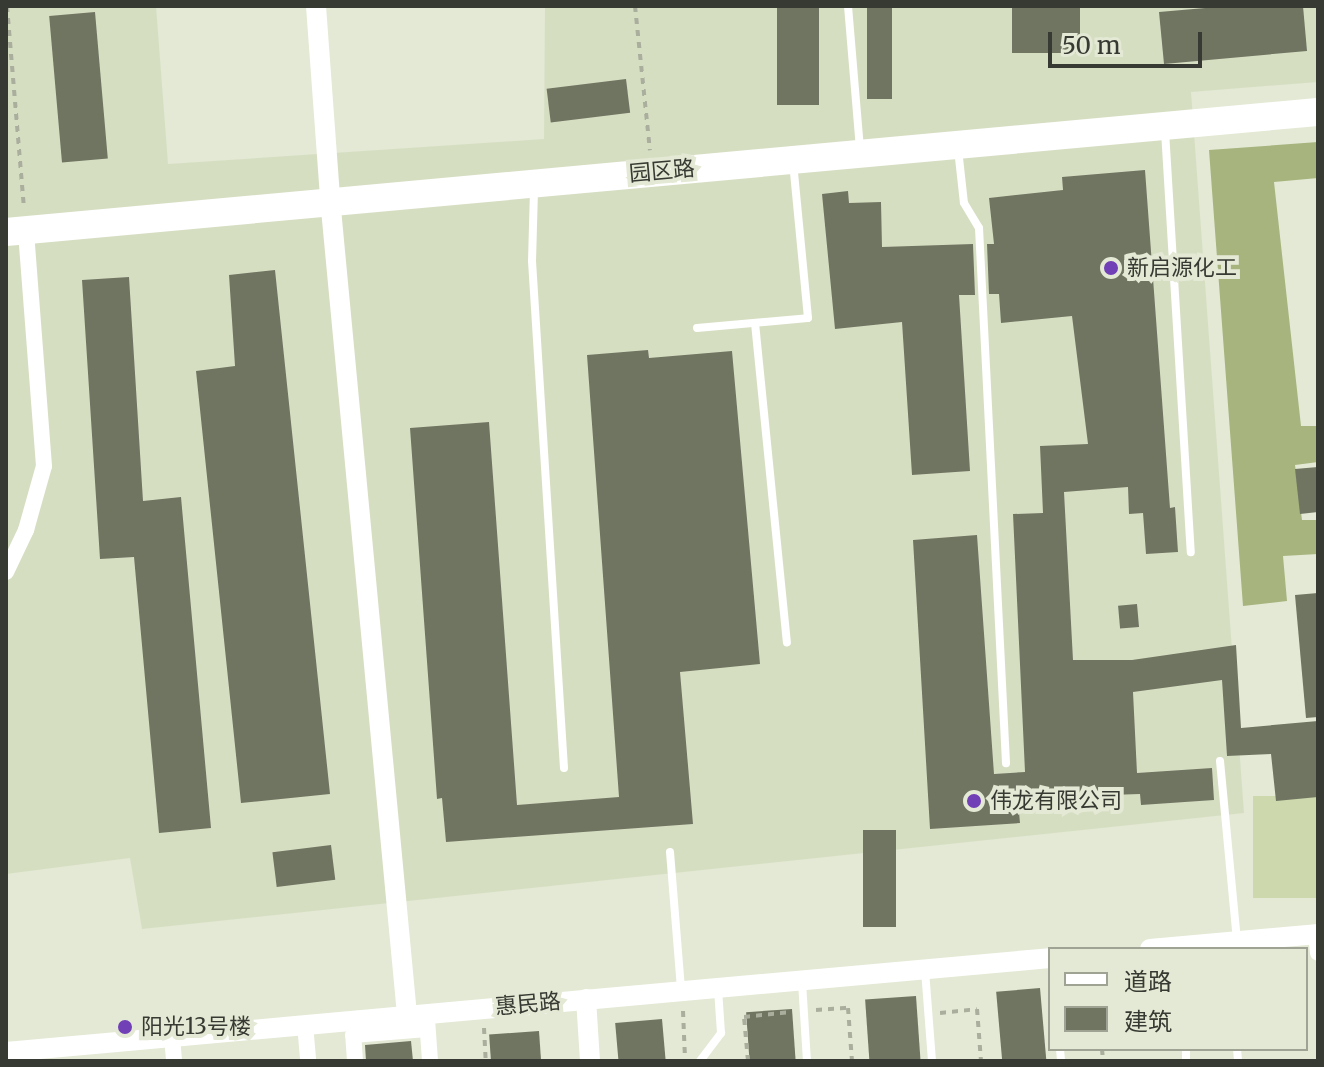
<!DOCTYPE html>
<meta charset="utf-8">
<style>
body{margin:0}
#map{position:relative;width:1324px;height:1067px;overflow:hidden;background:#e3e9d4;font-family:Merriweather,"Noto Sans SC",serif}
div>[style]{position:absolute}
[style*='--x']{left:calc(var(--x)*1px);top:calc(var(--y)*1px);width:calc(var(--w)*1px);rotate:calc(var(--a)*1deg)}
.built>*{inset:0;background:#d6dec2}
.green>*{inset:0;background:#cdd8ac;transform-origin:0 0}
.forest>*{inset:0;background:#a7b47e}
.building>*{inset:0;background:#707562;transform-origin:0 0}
.path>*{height:4px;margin-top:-2px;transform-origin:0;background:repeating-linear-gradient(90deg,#a9ae9d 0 6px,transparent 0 12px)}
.service>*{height:8px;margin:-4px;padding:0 4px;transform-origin:4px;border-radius:4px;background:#fff}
.minor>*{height:16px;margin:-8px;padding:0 8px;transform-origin:8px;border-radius:8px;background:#fff}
.tertiary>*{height:20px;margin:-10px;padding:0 10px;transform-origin:10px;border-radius:10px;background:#fff}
.trunk>*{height:28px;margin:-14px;padding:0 14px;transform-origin:14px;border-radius:14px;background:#fff}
.dots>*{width:22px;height:22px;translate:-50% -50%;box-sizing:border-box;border:4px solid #e3e9d4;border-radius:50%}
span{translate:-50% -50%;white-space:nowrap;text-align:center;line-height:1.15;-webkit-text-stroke:8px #e3e9d4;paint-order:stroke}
.street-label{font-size:22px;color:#373a32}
.poi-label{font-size:22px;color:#373a32}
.left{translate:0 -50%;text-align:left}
.frame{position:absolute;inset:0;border:8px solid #373a32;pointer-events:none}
.legend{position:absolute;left:1048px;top:947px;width:260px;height:104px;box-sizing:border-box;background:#e3e9d4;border:2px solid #9ea393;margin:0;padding:10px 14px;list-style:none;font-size:24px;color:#373a32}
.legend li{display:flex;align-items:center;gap:16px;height:40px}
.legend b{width:40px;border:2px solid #9ea393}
.scale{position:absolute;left:1048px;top:32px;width:154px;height:36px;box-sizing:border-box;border:4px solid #373a32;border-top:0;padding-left:10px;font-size:24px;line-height:28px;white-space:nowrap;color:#373a32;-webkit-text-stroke:6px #e3e9d4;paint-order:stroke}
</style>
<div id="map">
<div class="built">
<div style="clip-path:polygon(6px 6px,156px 6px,168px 164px,544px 139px,545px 6px,1318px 6px,1318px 82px,1191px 92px,1244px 813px,142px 929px,130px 858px,6px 874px)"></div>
</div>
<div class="green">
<div style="left:1318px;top:796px;width:102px;height:65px;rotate:90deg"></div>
</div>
<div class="forest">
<div style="clip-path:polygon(1318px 142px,1318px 178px,1274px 182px,1301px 426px,1318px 426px,1318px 462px,1295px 465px,1302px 520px,1318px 520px,1318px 554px,1283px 556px,1287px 601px,1243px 606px,1209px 150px)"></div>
</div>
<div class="building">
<div style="left:777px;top:6px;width:42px;height:99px"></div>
<div style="left:867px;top:6px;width:25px;height:93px"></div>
<div style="left:1012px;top:6px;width:68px;height:47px"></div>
<div style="clip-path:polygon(1228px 6px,1303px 6px,1307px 51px,1164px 64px,1159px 12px)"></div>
<div style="left:95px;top:12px;width:147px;height:46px;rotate:85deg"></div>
<div style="left:626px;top:79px;width:34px;height:80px;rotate:83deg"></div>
<div style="clip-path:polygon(1145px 170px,1170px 508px,1175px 507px,1178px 552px,1146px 554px,1143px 513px,1129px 514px,1128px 487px,1064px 492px,1073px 660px,1132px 660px,1236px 645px,1241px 728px,1318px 721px,1318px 797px,1276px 801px,1271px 754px,1227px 756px,1222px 680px,1133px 692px,1137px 773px,1212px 768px,1214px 800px,1141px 805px,1140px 794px,1080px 796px,1081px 808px,1019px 812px,1020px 823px,930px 829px,913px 540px,977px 535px,994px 774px,1025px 772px,1013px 514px,1043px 513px,1040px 446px,1088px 444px,1072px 316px,1001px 323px,999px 294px,989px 294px,987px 244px,994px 244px,989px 198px,1063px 190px,1062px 177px)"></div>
<div style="clip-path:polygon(848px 191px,849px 203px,881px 202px,882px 247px,973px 244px,975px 295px,959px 295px,970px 471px,912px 475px,902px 322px,835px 329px,822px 194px)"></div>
<div style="clip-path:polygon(275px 270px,330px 794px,241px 803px,196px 371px,235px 366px,229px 275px)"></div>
<div style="clip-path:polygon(129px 277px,143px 501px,181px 497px,211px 828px,159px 833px,134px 557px,100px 559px,82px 280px)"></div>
<div style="clip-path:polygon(648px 350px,649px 358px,732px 351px,760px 664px,680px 672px,693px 824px,446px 842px,442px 798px,437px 799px,410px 428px,489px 422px,517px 805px,619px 797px,587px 355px)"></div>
<div style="clip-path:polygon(1318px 467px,1318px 512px,1300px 514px,1295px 469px)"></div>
<div style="clip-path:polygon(1318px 593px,1318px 717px,1306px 718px,1295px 595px)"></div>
<div style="left:1137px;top:604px;width:23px;height:19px;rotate:85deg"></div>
<div style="left:863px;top:830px;width:33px;height:97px"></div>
<div style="left:331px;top:845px;width:35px;height:59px;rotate:83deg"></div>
<div style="left:1040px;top:988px;width:73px;height:44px;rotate:85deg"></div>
<div style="left:916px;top:996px;width:65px;height:51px;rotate:86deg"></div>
<div style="left:792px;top:1009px;width:52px;height:46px;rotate:86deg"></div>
<div style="left:662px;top:1019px;width:42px;height:47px;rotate:85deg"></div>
<div style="left:539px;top:1031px;width:30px;height:50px;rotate:86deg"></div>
<div style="clip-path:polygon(411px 1041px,413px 1061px,366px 1061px,365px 1045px)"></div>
</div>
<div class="path">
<div style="--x:7;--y:6;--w:203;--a:85.2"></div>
<div style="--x:635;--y:6;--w:145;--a:84.1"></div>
<div style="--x:816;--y:1010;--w:32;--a:-4"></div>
<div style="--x:848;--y:1008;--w:53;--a:85.7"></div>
<div style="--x:683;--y:1011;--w:48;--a:87.6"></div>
<div style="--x:940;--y:1013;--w:37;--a:-6"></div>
<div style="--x:977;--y:1009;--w:52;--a:85.6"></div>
<div style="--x:484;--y:1028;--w:33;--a:87"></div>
<div style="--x:1102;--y:1049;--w:12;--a:85"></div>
<div style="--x:748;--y:1061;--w:44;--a:-95.2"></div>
<div style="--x:744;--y:1017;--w:47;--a:-6.1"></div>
</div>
<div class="service">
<div style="--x:848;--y:6;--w:144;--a:85.2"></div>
<div style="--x:1165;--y:131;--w:422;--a:86.5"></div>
<div style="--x:958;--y:149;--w:54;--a:83.7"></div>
<div style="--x:964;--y:203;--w:29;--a:59"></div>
<div style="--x:979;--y:228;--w:536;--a:87.11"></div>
<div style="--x:534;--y:190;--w:71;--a:91.6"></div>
<div style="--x:532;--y:261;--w:508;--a:86.39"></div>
<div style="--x:755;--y:323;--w:321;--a:84.3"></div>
<div style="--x:697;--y:328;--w:111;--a:-5.1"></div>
<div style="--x:808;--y:318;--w:156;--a:-95.5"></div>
<div style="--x:1220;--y:761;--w:181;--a:84.6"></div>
<div style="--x:670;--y:852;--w:138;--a:85.4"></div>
<div style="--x:925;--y:970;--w:91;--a:85.6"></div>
<div style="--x:802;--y:982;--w:79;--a:86.4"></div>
<div style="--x:1060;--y:1049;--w:12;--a:85"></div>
<div style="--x:1186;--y:1049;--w:12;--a:90"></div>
<div style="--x:1237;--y:1049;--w:12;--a:85"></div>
<div style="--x:700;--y:1061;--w:35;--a:-53"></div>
<div style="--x:721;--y:1033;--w:44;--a:-93.9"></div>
</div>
<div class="minor">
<div style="--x:6;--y:572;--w:47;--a:-64.5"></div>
<div style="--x:26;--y:530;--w:66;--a:-74.3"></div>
<div style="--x:44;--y:466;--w:237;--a:-94.4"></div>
<div style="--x:1316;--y:934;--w:19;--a:84"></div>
<div style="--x:427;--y:1019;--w:42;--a:85.9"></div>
<div style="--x:305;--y:1024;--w:37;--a:85"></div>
<div style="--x:172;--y:1037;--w:24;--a:85"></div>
<div style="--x:355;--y:1061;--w:26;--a:-94"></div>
<div style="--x:353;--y:1035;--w:74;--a:-4.6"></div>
</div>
<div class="tertiary">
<div style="--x:316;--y:6;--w:204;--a:85.8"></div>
<div style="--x:331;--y:209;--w:810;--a:84.61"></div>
<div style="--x:1150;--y:949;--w:169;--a:-5.1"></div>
<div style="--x:586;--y:999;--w:62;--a:86.3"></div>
<div style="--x:6;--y:1052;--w:1048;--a:-5.14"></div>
</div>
<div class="trunk">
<div style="--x:6;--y:232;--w:1317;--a:-5.23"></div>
</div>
<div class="dots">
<div style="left:1111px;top:268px;background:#713fb6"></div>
<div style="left:974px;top:801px;background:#713fb6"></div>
<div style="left:125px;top:1027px;background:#713fb6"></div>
</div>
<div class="street-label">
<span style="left:662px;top:171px;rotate:-5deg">园区路</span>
<span style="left:528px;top:1004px;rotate:-5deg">惠民路</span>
</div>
<div class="poi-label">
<span class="left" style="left:1127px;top:268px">新启源化工</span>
<span class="left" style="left:990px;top:801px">伟龙有限公司</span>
<span class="left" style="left:141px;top:1027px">阳光13号楼</span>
</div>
<div class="frame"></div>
<ul class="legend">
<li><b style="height:10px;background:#fff"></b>道路</li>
<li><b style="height:22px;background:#707562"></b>建筑</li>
</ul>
<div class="scale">50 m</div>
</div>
